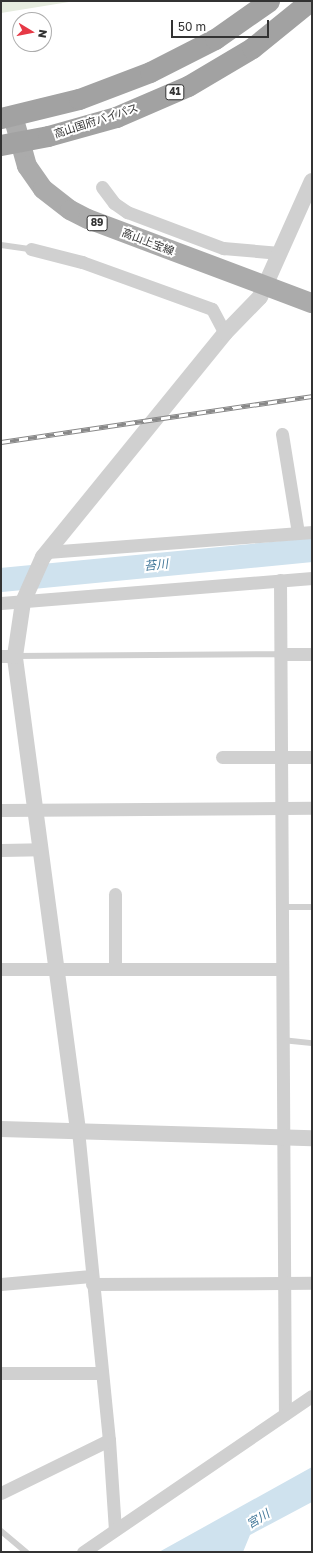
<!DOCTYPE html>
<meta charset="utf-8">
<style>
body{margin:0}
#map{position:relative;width:313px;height:1553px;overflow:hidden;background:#fff;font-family:"Golos Text","Noto Sans JP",sans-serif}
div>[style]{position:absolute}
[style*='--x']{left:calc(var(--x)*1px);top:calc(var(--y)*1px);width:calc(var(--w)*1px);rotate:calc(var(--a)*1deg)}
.green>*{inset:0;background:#e6ecdf}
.water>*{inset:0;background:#cfe2ee}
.river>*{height:24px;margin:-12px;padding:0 12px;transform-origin:12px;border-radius:12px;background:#cfe2ee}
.service>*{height:6px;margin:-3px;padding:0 3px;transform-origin:3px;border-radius:3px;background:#d0d0d0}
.minor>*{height:13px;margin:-6.5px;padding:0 6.5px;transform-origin:6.5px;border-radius:6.5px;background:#d0d0d0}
.tertiary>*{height:16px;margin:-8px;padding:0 8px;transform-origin:8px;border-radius:8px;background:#d0d0d0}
.primary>*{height:20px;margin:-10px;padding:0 10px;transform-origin:10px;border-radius:10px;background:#ababab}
.trunk>*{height:21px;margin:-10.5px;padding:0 10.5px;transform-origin:10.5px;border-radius:10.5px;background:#a2a2a2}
.rail>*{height:4.5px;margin-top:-2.25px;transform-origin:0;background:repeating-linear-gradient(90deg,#fff 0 9px,#888 0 18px);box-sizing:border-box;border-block:1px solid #888}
span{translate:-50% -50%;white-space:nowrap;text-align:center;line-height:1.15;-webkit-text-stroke:4px #fff;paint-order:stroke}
.shield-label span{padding:1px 3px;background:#fff;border:1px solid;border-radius:3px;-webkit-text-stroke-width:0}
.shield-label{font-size:10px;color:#333;font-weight:700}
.street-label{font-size:11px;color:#333}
.water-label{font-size:12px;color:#3f7597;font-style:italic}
.frame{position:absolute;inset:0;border:2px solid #333;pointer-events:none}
.north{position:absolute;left:12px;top:12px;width:40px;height:40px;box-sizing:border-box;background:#fff;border:1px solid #adadad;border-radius:50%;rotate:100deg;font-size:11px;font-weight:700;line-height:16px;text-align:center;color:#333}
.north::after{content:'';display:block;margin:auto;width:14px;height:18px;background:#e63946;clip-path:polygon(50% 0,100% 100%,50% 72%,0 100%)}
.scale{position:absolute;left:171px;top:20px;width:98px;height:18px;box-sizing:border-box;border:2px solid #333;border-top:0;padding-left:5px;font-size:12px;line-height:14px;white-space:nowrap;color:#333;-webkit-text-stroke:3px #fff;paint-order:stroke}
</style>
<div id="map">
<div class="green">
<div style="clip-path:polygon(1px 1px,75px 1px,1px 13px)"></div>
</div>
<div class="water">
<div style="clip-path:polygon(312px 1467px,312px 1502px,250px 1535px,243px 1552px,159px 1552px)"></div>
</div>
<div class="river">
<div style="--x:1;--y:580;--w:312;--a:-5.5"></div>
</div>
<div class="service">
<div style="--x:1;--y:245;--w:30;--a:8"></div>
<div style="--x:15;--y:656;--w:265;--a:-0.4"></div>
<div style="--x:282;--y:907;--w:30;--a:0"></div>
<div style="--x:282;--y:1040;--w:30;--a:6"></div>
<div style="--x:1;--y:1531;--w:33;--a:40"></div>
</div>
<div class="minor">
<div style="--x:102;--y:187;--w:20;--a:53"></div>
<div style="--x:114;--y:203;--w:16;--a:35"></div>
<div style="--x:127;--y:212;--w:103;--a:20.6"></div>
<div style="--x:223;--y:248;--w:57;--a:5"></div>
<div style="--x:31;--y:249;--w:53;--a:14.3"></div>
<div style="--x:82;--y:262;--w:138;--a:19.9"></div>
<div style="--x:212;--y:309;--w:27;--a:62"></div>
<div style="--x:282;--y:434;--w:100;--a:80.8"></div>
<div style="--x:47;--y:552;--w:266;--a:-4.3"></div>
<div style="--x:280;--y:580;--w:834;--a:89.66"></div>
<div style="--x:1;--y:603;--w:312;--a:-4.6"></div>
<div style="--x:280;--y:654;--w:32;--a:0"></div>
<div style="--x:1;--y:656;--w:14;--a:0"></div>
<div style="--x:222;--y:757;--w:90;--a:0"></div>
<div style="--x:1;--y:810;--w:311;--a:-0.4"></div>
<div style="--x:1;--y:850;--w:39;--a:-1"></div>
<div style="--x:1;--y:969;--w:281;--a:0"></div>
<div style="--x:115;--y:969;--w:75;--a:-90"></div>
<div style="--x:78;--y:1130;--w:312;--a:84.3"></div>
<div style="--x:109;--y:1440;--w:90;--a:86.2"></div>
<div style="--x:1;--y:1284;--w:90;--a:-5.1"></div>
<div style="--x:92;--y:1284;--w:220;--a:-0.3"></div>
<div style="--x:1;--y:1373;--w:101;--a:0"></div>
<div style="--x:1;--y:1493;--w:120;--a:-26.1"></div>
<div style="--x:83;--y:1552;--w:277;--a:-34.3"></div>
</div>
<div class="tertiary">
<div style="--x:1;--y:1129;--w:311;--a:1.7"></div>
<div style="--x:78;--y:1130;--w:478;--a:-97.6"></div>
<div style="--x:15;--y:656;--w:55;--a:-81.6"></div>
<div style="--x:23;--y:602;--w:49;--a:-66"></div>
<div style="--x:43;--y:557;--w:289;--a:-50.9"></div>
<div style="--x:225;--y:333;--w:50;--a:-45.8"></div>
<div style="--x:260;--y:297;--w:127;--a:-65.9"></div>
</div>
<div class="primary">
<div style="--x:13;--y:116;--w:52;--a:74.4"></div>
<div style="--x:27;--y:166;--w:28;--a:55"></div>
<div style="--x:43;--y:189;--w:34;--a:38"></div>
<div style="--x:70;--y:210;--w:20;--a:27"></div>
<div style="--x:88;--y:219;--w:239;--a:20.6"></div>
</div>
<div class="trunk">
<div style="--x:1;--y:118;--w:80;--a:-13.7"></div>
<div style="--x:79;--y:99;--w:76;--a:-20.8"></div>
<div style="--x:150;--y:72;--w:73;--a:-26.9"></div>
<div style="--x:215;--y:39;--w:66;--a:-35.1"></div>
<div style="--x:1;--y:145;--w:48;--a:-10.8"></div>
<div style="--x:48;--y:136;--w:71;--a:-15.6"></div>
<div style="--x:116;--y:117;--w:78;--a:-23.3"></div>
<div style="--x:188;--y:86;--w:74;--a:-30.7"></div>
<div style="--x:252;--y:48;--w:75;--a:-39"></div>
</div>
<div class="rail">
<div style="--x:1;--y:442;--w:314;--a:-8.4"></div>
</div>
<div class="shield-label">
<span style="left:175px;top:92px">41</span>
<span style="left:97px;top:223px">89</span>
</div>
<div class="street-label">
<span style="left:96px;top:121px;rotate:-18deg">高山国府バイパス</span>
<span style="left:148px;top:242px;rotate:21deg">高山上宝線</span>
</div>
<div class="water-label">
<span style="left:156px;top:565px;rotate:-6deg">苔川</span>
<span style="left:258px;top:1519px;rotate:-32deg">宮川</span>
</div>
<div class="frame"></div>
<div class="north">N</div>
<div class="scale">50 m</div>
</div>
